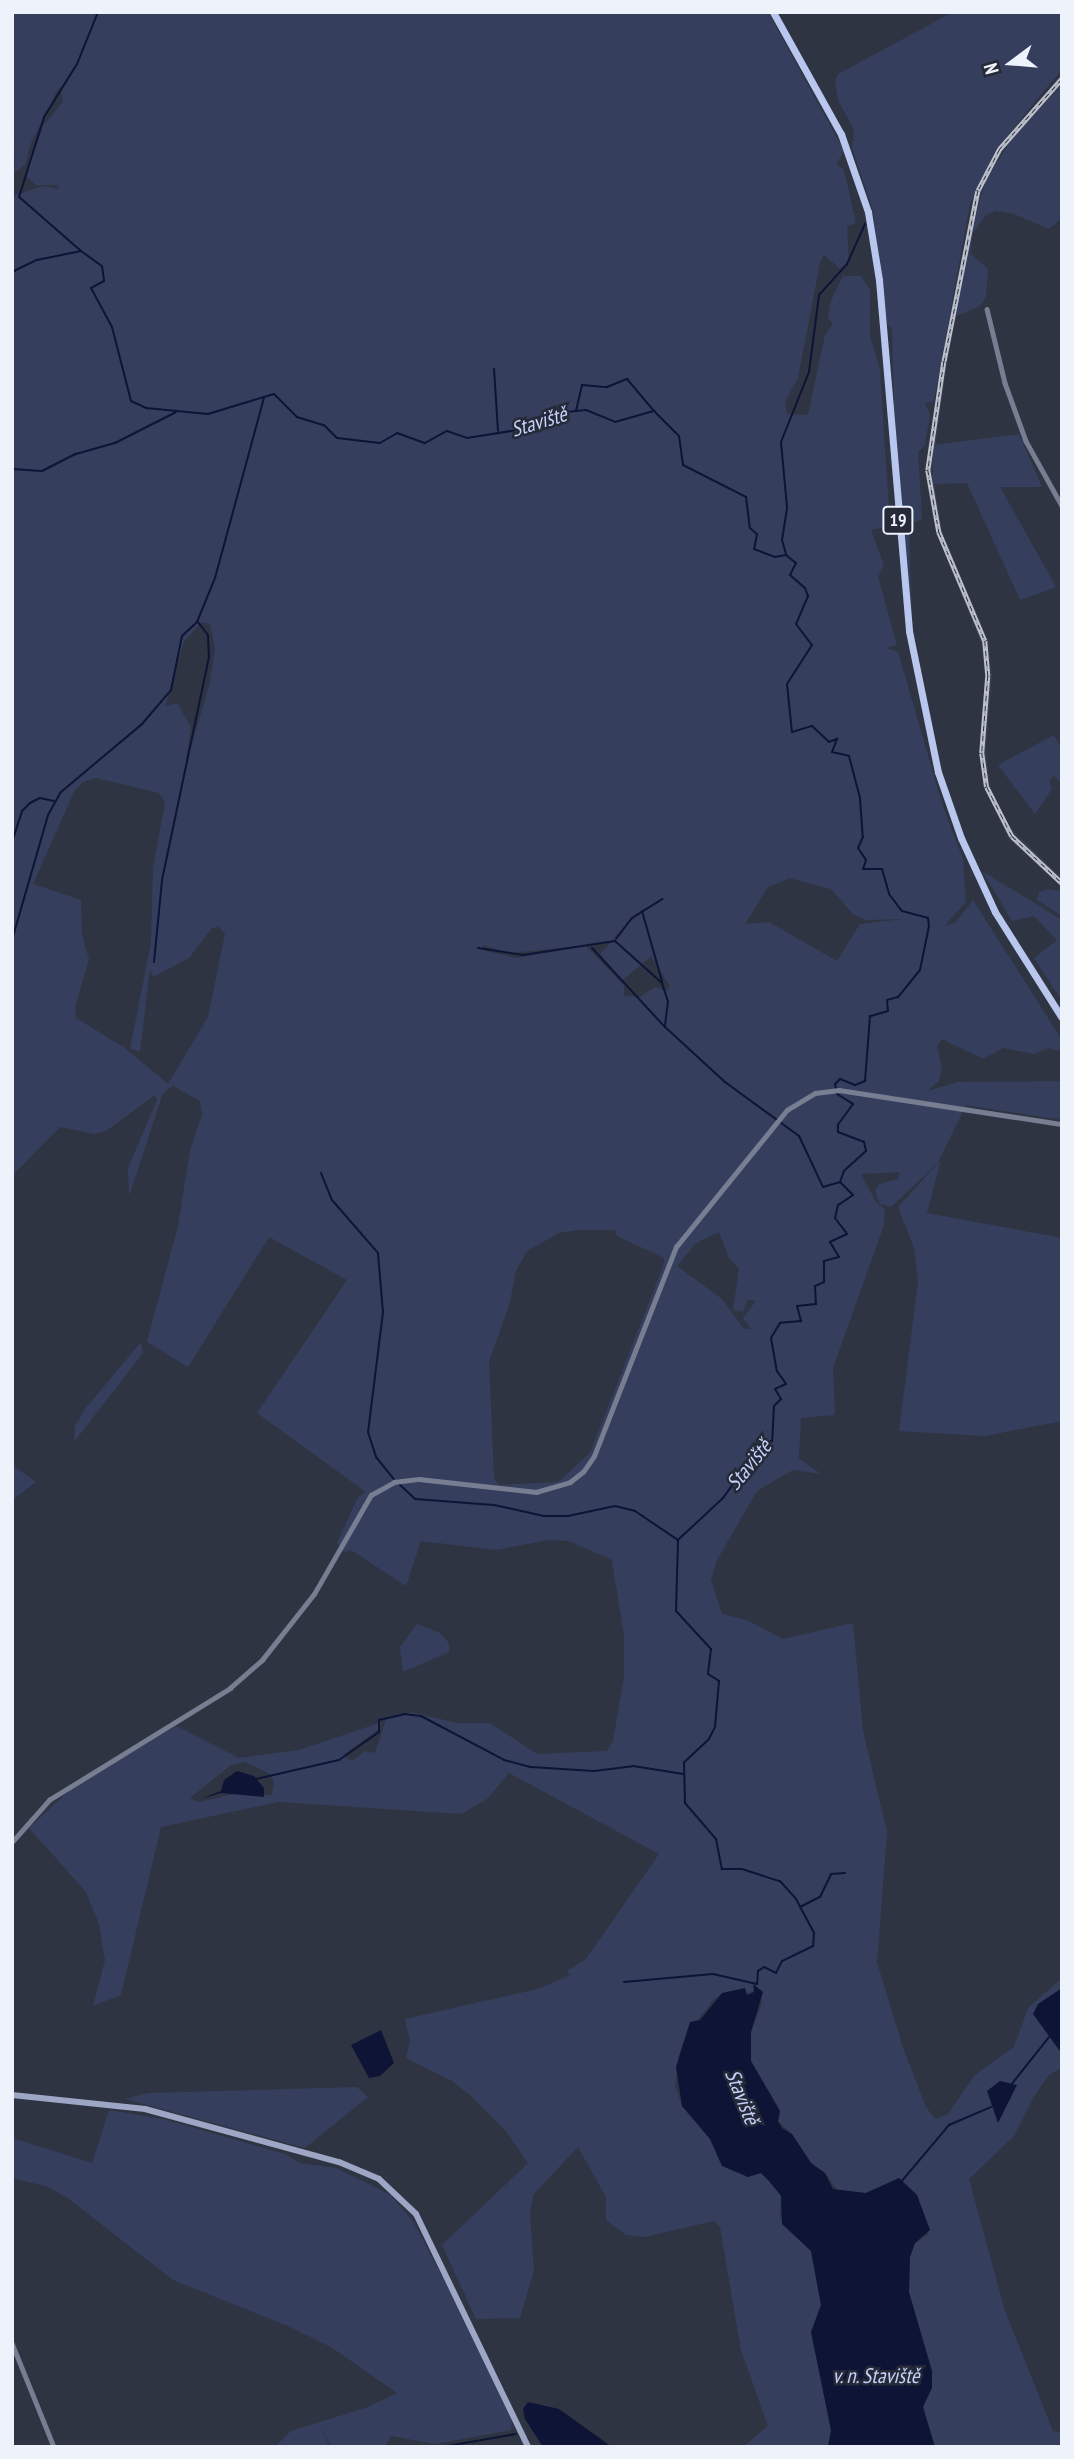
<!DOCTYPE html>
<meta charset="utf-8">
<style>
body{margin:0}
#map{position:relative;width:1074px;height:2459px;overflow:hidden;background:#2f3442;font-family:"PT Sans Narrow",sans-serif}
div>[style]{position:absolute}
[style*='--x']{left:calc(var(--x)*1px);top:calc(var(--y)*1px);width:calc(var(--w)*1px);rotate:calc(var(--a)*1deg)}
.built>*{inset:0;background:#373d50}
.green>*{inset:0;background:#353f5d}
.water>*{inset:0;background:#0d1436}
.stream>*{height:2px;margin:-1px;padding:0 1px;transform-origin:1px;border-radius:1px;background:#0d1436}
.street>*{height:4.5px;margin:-2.25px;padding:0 2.25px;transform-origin:2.25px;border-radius:2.25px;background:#777e91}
.secondary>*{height:6px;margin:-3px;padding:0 3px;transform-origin:3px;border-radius:3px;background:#9da7c5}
.primary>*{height:7px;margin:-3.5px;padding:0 3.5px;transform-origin:3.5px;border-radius:3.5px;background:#b9c7ee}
.rail>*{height:4.5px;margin-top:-2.25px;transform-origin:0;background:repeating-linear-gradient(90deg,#262a38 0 5px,#bec2cc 0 10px);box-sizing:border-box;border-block:2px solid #bec2cc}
span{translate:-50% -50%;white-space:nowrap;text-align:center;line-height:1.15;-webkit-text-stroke:5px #262a38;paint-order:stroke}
.shield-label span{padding:2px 5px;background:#262a38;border:2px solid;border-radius:5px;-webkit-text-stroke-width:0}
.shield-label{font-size:18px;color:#eef2fb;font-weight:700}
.water-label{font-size:21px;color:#c5d3fb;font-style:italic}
.frame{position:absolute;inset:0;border:14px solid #eef2fb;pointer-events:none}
.north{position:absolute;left:976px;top:28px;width:70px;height:70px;-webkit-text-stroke:5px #262a38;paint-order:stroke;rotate:254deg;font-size:19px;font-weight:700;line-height:28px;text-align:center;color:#eef2fb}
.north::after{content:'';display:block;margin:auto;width:24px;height:32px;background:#eef2fb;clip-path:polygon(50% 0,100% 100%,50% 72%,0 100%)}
</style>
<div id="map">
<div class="built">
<div style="clip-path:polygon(1062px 74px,1062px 85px,1003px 151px,981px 193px,947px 363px,932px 470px,942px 531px,988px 640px,992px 676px,986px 753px,990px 786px,1009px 827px,1062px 878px,1062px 888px,1009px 839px,984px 788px,979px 753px,985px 676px,981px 642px,936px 533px,925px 470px,941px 361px,975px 190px,998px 147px)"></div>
</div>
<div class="green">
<div style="clip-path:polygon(evenodd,12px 12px,768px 12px,844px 151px,836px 164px,844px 170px,856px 223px,847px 226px,849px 264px,839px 268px,824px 255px,820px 263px,798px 378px,785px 402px,787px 414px,808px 415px,825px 335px,833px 324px,828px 317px,830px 303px,843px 276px,861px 276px,870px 290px,870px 336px,880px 369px,890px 526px,871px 530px,884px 565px,878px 577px,897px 645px,886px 648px,898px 652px,943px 807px,963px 859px,966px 902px,944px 926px,955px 923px,973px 900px,1062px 1040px,1059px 1051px,1049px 1048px,1034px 1054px,1003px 1048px,983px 1059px,942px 1039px,937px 1046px,942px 1068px,939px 1081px,927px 1091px,958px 1082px,1062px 1081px,1062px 1120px,966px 1105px,937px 1164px,891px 1207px,880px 1204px,875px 1190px,879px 1184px,898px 1179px,900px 1172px,861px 1174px,876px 1202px,885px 1209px,884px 1225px,833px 1368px,835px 1415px,801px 1418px,799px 1458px,821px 1474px,793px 1470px,757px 1491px,717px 1560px,711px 1580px,722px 1614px,747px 1620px,783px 1639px,853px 1623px,863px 1731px,887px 1832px,877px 1962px,903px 2048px,926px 2107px,935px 2119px,947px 2115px,975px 2075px,1014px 2047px,1028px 2008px,1062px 1978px,1062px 2067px,1048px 2076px,1035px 2095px,1014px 2136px,969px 2179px,1005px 2311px,1053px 2431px,1062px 2432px,1062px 2447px,935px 2447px,931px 2441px,923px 2407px,932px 2379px,909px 2292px,910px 2257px,915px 2243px,928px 2235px,917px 2195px,899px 2178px,866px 2193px,839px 2192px,825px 2173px,811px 2163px,792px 2134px,778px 2121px,780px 2111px,751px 2061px,751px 2032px,762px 2003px,754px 1991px,744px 1994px,745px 1989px,715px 1998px,687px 2033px,679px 2055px,675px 2085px,682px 2106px,710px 2139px,722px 2166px,761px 2173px,769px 2181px,781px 2195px,780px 2217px,811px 2251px,821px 2305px,811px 2332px,831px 2430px,828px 2447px,743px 2447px,768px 2426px,741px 2350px,720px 2227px,714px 2221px,644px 2237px,626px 2235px,606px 2220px,606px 2197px,578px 2147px,533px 2195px,530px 2214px,534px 2271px,520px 2318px,476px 2319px,442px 2245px,528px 2163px,505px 2130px,471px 2096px,452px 2081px,406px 2058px,410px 2041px,405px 2019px,538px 1989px,570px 1975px,567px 1971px,586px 1959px,659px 1854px,509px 1773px,487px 1799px,461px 1814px,279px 1802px,161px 1827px,121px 1995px,93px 2006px,105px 1960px,99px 1924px,86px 1892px,29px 1828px,72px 1788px,176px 1726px,239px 1758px,299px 1750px,382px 1722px,380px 1728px,343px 1755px,352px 1761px,365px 1751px,375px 1753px,386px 1719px,412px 1712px,456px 1723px,490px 1723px,537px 1754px,607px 1751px,613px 1741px,624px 1676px,624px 1636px,612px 1560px,569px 1541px,549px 1540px,496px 1550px,421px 1541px,406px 1586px,351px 1550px,344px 1552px,337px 1543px,358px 1497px,366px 1492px,257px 1413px,347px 1280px,269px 1237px,188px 1367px,147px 1342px,178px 1226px,190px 1150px,202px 1115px,200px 1101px,173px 1086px,163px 1093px,129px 1196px,128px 1168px,157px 1100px,155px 1095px,106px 1131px,95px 1134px,60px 1127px,12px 1176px,12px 196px,43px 186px,59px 189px,57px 185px,35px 185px,26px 175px,43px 126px,63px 102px,60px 85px,31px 143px,25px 165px,15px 172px,12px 12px,201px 622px,210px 624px,215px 648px,210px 682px,185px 767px,191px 727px,177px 703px,165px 706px,184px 642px,201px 622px,12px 12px,96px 778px,159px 793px,165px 802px,153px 869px,151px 943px,130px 1049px,140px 1052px,150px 969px,153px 977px,189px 958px,212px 928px,219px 927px,225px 934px,208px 1017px,168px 1084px,125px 1048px,76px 1018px,75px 1008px,89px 959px,82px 935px,81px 900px,33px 884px,74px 792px,83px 782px,96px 778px,12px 12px,789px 878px,831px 889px,853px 914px,866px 920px,903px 919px,860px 924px,837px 961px,769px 922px,745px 924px,767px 888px,789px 878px,12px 12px,660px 900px,631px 921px,600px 954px,622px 981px,651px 956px,670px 986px,666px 991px,655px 987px,640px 997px,624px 996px,624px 986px,586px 946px,610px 942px,634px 915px,660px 900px,12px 12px,484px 945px,509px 953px,584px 946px,516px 958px,486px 951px,481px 949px,484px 945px,12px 12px,577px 1230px,615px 1230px,617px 1236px,664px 1258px,664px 1264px,590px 1453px,558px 1482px,499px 1485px,494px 1478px,489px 1362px,510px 1302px,516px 1271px,527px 1251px,559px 1233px,577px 1230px,12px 12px,719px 1232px,729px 1258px,739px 1269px,733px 1310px,743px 1312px,748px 1300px,756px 1301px,743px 1318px,751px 1329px,744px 1329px,722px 1299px,677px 1266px,695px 1244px,719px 1232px,12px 12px,245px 1762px,270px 1774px,274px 1783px,272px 1795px,235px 1794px,199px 1802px,190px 1798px,231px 1765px,245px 1762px)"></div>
<div style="clip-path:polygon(953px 12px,1062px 12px,1062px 69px,998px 147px,970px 204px,935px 395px,933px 402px,925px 403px,930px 415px,925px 445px,918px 452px,922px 519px,909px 524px,912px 624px,894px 410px,892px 328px,887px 325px,873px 211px,852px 148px,854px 130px,838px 100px,835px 81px,838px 74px)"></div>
<div style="clip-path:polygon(1062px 85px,1062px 218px,1049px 229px,1014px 214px,996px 211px,986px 215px,973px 233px,970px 253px,988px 269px,986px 297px,979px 307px,956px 316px,974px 220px,986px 181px,1011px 140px)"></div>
<div style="clip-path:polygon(1019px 434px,1042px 487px,1000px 487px,1056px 587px,1020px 600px,967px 483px,933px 484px,933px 466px,934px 445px)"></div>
<div style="clip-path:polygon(1054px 735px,1062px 750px,1062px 784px,1054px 776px,1049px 780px,1052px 789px,1035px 814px,998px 765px)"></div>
<div style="clip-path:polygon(982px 871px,1062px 920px,1062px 1001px,1034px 958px,1057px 940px,1034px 916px,1012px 921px)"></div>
<div style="clip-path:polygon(1049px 889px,1062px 891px,1062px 916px,1037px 900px,1039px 892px)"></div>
<div style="clip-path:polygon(941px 1160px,927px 1213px,1062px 1238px,1062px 1421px,985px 1436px,899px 1431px,918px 1282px,914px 1248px,898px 1207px)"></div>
<div style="clip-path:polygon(141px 1342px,143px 1353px,74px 1442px,75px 1426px,85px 1409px)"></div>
<div style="clip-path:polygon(12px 1465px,36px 1482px,12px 1500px)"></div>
<div style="clip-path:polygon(417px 1624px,440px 1633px,449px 1643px,449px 1652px,403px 1672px,400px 1647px)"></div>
<div style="clip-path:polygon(357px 2087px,368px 2097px,305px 2148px,125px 2099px,148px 2093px)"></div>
<div style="clip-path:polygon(109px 2110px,163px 2119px,285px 2154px,299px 2163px,336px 2168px,391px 2195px,414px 2223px,455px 2301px,512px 2421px,511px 2430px,435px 2444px,391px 2436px,385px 2447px,332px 2447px,319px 2425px,330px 2447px,275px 2447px,291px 2431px,368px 2407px,397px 2393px,331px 2347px,290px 2327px,173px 2280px,69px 2199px,49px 2187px,12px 2178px,12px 2138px,92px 2163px)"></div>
</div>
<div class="water">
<div style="clip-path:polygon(237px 1771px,254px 1776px,264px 1788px,264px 1797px,221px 1793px,200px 1799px,221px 1791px,224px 1780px)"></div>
<div style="clip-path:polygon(753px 1984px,763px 1992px,751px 2032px,751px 2061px,780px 2111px,778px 2121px,782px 2128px,792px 2134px,811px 2163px,825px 2173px,833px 2189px,866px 2193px,899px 2178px,917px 2195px,930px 2230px,915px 2243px,910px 2257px,909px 2292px,932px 2371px,932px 2388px,923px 2407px,935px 2447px,828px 2447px,831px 2430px,811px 2332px,821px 2305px,811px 2251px,782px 2224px,781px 2196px,769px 2181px,761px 2173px,748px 2177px,722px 2166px,710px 2139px,682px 2106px,676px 2067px,690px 2022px,700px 2020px,722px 1993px,745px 1988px,747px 1995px,754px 1992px)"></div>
<div style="clip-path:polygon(1062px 1988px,1062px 2054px,1033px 2014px,1038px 2004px)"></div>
<div style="clip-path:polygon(381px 2030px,394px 2063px,380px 2076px,369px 2078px,351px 2045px)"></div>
<div style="clip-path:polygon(1000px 2081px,1017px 2085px,998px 2123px,987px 2091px)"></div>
<div style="clip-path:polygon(528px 2402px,559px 2409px,612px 2447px,543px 2447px,525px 2419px,523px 2409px)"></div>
</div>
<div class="stream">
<div style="--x:81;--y:251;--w:82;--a:-138.9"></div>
<div style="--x:19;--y:197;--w:84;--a:-72.6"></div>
<div style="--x:44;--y:117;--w:62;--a:-58.1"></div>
<div style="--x:77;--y:64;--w:56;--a:-68"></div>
<div style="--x:12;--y:272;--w:28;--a:-26"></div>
<div style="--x:37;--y:260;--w:45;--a:-11.6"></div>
<div style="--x:81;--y:251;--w:26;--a:36"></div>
<div style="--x:102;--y:266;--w:15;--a:82"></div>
<div style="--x:104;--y:281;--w:15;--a:152"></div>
<div style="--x:91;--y:288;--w:44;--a:61.7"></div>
<div style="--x:112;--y:327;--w:76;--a:75.6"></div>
<div style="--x:131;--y:401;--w:17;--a:25"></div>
<div style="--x:146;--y:408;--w:62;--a:5.5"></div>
<div style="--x:208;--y:414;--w:69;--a:-16.9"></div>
<div style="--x:274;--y:394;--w:33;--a:45"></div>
<div style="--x:297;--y:417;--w:28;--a:17"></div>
<div style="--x:324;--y:425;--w:18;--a:45"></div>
<div style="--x:337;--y:438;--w:43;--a:6.6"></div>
<div style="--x:380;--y:443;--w:20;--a:-30"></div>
<div style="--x:397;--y:433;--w:30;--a:20"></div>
<div style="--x:425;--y:443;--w:25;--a:-29"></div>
<div style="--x:447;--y:431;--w:21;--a:19"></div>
<div style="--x:467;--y:438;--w:51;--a:-9.1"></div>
<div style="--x:517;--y:430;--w:32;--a:-13"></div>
<div style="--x:548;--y:423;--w:13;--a:-48"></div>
<div style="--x:557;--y:413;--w:29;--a:-6"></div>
<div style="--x:586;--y:410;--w:31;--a:22"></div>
<div style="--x:615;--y:422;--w:41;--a:-15.8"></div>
<div style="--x:654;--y:411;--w:35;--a:45"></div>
<div style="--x:679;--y:436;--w:29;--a:82"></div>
<div style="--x:683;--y:465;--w:71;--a:26.9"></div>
<div style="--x:746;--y:497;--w:31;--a:83"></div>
<div style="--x:750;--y:528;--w:9;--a:41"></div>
<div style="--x:757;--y:534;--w:15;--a:101"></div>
<div style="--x:754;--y:549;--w:22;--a:21"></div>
<div style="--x:775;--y:557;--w:11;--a:-10"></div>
<div style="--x:786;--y:555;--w:13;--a:39"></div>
<div style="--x:796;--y:563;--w:13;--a:117"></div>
<div style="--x:790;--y:575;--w:20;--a:41"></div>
<div style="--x:805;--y:588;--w:9;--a:69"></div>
<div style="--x:808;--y:596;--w:30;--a:113"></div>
<div style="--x:796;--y:624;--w:26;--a:53"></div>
<div style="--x:812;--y:645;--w:46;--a:122.7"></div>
<div style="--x:787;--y:684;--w:48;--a:84.1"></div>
<div style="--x:792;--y:732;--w:21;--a:-17"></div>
<div style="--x:812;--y:726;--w:23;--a:43"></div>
<div style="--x:829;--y:742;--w:9;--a:-21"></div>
<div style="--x:837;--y:739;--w:14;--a:111"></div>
<div style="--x:832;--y:752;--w:17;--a:13"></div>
<div style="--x:849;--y:756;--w:43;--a:75.3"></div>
<div style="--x:860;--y:798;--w:39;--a:86"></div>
<div style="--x:863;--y:837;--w:12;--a:114"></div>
<div style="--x:858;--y:848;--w:14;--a:56"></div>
<div style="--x:866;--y:860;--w:9;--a:108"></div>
<div style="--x:863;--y:869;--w:19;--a:0"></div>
<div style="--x:882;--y:869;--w:26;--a:74"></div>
<div style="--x:889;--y:894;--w:21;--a:53"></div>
<div style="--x:902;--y:911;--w:27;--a:15"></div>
<div style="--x:928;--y:918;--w:8;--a:83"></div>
<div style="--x:929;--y:926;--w:45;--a:101.6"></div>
<div style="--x:920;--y:970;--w:35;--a:129"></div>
<div style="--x:898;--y:997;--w:11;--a:165"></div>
<div style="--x:887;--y:1000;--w:11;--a:85"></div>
<div style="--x:888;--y:1011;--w:19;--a:164"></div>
<div style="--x:870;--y:1016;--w:65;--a:94.4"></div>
<div style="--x:865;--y:1081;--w:11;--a:158"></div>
<div style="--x:855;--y:1085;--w:16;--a:-158"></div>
<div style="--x:840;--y:1079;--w:7;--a:135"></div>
<div style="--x:835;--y:1084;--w:10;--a:79"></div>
<div style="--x:837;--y:1094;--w:19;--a:32"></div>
<div style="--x:853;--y:1104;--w:26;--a:126"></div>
<div style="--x:838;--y:1125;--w:7;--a:90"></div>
<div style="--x:838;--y:1132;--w:28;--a:21"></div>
<div style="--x:864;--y:1142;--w:9;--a:77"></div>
<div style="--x:866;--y:1151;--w:30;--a:138"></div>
<div style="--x:844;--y:1171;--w:12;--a:110"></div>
<div style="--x:840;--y:1182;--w:18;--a:45"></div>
<div style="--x:853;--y:1195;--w:18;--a:146"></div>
<div style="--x:838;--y:1205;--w:13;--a:103"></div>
<div style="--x:835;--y:1218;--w:20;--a:53"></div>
<div style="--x:847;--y:1234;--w:19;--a:155"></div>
<div style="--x:830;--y:1242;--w:17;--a:59"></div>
<div style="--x:839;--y:1257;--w:16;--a:165"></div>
<div style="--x:824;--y:1261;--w:21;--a:90"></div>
<div style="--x:824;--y:1282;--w:10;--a:156"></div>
<div style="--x:815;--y:1286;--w:18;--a:87"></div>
<div style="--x:816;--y:1304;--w:19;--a:174"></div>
<div style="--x:797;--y:1306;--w:16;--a:75"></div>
<div style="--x:801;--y:1321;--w:21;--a:175"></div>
<div style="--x:780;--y:1323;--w:17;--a:121"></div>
<div style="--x:771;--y:1338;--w:34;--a:80"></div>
<div style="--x:777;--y:1371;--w:16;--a:55"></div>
<div style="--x:786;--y:1384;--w:12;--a:156"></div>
<div style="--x:775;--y:1389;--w:12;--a:59"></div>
<div style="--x:781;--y:1399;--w:10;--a:135"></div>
<div style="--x:774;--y:1406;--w:35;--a:93"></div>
<div style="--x:772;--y:1441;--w:12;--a:156"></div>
<div style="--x:761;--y:1446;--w:64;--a:126.2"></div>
<div style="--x:723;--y:1498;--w:62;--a:137"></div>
<div style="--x:678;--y:1540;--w:71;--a:91.6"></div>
<div style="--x:676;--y:1611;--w:52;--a:47.4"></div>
<div style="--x:711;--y:1649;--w:25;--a:97"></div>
<div style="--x:708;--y:1674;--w:13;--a:32"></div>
<div style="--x:719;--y:1681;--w:46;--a:95"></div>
<div style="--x:715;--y:1727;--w:13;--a:117"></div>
<div style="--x:709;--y:1739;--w:34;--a:137"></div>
<div style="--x:684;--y:1762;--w:41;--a:88.6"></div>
<div style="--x:685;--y:1803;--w:48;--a:49.3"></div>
<div style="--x:716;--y:1839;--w:31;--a:79"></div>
<div style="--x:722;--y:1869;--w:20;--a:0"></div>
<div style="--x:742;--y:1869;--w:40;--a:18"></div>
<div style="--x:780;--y:1881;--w:24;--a:48"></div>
<div style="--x:796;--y:1899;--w:38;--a:62"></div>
<div style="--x:814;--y:1933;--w:13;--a:94"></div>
<div style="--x:813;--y:1946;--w:34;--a:154"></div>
<div style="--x:782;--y:1961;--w:13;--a:117"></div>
<div style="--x:776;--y:1973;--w:13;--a:-153"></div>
<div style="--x:764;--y:1967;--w:7;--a:146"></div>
<div style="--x:758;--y:1971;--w:13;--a:94"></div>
<div style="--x:494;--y:369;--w:62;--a:86.3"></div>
<div style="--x:576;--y:411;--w:27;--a:-77"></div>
<div style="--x:582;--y:385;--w:25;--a:5"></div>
<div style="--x:607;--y:387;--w:22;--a:-22"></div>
<div style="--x:627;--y:379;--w:42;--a:49.8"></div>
<div style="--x:12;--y:469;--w:30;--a:4"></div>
<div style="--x:42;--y:471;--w:38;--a:-27"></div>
<div style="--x:76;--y:454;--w:41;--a:-15.8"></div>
<div style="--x:115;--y:443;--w:68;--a:-26.9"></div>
<div style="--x:786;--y:554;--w:15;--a:-106"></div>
<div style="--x:782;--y:540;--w:33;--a:-81"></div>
<div style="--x:787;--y:507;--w:65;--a:-95.3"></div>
<div style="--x:781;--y:442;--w:75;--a:-68.2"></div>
<div style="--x:809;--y:372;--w:78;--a:-82.6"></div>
<div style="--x:819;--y:295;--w:42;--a:-47.9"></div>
<div style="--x:847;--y:264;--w:44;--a:-65.8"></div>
<div style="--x:12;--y:842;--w:33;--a:-72"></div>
<div style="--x:22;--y:811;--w:11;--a:-45"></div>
<div style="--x:30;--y:803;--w:11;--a:-27"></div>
<div style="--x:40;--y:798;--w:14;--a:12"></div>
<div style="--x:642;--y:911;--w:73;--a:74.1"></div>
<div style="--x:616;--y:939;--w:26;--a:-53"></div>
<div style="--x:632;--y:918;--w:36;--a:-32"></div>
<div style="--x:12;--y:940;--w:130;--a:-73.9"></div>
<div style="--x:48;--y:815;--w:26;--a:-61"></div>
<div style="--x:61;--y:792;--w:106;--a:-40"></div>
<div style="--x:142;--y:724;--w:45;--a:-49.5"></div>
<div style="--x:171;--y:690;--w:55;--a:-78.5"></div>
<div style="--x:182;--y:636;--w:21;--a:-43"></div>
<div style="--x:197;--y:622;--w:48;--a:-67.8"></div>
<div style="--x:215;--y:578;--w:187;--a:-74.8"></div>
<div style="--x:478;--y:948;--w:46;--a:8.8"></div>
<div style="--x:523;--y:955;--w:93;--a:-8.7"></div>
<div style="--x:615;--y:941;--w:63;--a:41.8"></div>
<div style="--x:662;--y:983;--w:19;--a:72"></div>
<div style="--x:668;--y:1001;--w:26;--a:97"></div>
<div style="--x:665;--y:1027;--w:81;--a:42.5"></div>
<div style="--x:725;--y:1082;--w:92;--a:36.1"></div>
<div style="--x:799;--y:1136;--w:56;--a:64.8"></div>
<div style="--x:823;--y:1187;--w:18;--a:-16"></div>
<div style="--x:592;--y:948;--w:106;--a:47.3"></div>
<div style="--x:154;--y:962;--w:82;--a:-84.4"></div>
<div style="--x:162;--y:880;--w:228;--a:-78.1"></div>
<div style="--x:209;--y:657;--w:22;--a:-93"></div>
<div style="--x:208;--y:635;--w:16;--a:-128"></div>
<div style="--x:321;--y:1173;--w:29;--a:68"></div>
<div style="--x:332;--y:1200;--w:70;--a:49"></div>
<div style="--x:378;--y:1253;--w:59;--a:85.2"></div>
<div style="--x:383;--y:1312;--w:121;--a:97.1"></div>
<div style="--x:368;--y:1432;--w:26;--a:72"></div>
<div style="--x:376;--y:1457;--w:28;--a:51"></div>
<div style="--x:398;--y:1483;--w:23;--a:43"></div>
<div style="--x:415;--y:1499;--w:79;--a:4.3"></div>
<div style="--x:494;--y:1505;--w:51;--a:12.4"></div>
<div style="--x:544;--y:1516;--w:24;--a:0"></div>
<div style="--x:568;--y:1516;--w:48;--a:-12"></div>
<div style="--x:615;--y:1506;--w:21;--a:14"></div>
<div style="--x:635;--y:1511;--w:52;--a:34"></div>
<div style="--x:256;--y:1779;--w:85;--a:-12.9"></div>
<div style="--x:339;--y:1760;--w:49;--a:-35"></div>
<div style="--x:379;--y:1732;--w:12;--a:-90"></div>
<div style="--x:379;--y:1720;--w:26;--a:-13"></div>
<div style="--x:404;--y:1714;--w:17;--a:7"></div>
<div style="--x:421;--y:1716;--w:94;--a:27.9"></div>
<div style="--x:504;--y:1760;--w:28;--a:15"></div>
<div style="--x:531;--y:1767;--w:63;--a:3.6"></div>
<div style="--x:594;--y:1771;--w:39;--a:-7"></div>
<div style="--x:633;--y:1766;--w:51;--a:9.1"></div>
<div style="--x:800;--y:1907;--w:22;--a:-27"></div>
<div style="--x:820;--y:1897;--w:25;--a:-64"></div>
<div style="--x:831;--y:1874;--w:14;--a:-4"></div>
<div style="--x:624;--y:1982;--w:89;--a:-5.1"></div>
<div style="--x:713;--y:1974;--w:45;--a:12.8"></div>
<div style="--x:1011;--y:2085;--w:61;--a:-51.6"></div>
<div style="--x:901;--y:2182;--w:75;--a:-49.9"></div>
<div style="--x:949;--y:2125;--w:46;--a:-23.2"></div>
<div style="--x:442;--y:2447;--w:75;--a:-10"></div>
</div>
<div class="street">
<div style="--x:987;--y:309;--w:76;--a:76.3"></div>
<div style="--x:1005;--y:383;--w:62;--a:70.1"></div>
<div style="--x:1026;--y:441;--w:74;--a:61"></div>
<div style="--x:12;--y:1842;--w:56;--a:-48.6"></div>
<div style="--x:49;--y:1800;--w:213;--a:-31.7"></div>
<div style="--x:230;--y:1688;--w:43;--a:-41.2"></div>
<div style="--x:262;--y:1660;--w:84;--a:-51.8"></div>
<div style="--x:314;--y:1594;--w:114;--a:-60.1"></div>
<div style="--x:371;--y:1495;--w:26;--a:-29"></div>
<div style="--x:394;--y:1482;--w:25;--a:-7"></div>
<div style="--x:419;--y:1479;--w:118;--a:6.3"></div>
<div style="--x:536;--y:1492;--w:35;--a:-16"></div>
<div style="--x:570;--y:1482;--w:16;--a:-38"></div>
<div style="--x:583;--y:1472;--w:19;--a:-55"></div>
<div style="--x:594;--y:1456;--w:225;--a:-68.6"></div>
<div style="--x:676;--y:1247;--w:176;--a:-51"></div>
<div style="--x:787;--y:1110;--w:33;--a:-31"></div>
<div style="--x:815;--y:1093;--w:24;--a:-7"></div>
<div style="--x:839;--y:1090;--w:226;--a:8.7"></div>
<div style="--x:12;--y:2343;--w:112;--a:68"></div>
</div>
<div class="secondary">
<div style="--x:12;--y:2095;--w:134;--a:6"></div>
<div style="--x:145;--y:2109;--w:201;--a:15.3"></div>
<div style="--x:339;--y:2162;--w:43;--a:23"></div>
<div style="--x:379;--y:2179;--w:51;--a:43.4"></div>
<div style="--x:416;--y:2214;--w:259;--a:64.3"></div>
</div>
<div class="primary">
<div style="--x:773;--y:12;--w:140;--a:60.9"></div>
<div style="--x:841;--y:134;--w:83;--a:70.9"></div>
<div style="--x:868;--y:212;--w:69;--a:80.8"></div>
<div style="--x:879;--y:280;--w:352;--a:85.1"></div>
<div style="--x:909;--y:631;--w:144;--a:78.4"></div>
<div style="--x:938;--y:772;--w:70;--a:70.8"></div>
<div style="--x:961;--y:838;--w:81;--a:65.3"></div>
<div style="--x:995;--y:912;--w:125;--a:57.7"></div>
</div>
<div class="rail">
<div style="--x:1062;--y:79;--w:94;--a:131.5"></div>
<div style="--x:1000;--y:149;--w:47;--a:117.6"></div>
<div style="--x:978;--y:191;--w:174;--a:101.2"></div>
<div style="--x:944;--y:362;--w:109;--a:98.4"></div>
<div style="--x:928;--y:470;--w:63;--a:79.9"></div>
<div style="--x:939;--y:532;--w:118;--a:67.1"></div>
<div style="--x:985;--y:641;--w:35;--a:85"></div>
<div style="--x:988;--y:676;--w:77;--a:94.5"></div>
<div style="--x:982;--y:753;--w:34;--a:82"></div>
<div style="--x:987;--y:787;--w:55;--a:63"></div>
<div style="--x:1012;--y:836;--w:69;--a:43.2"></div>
</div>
<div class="shield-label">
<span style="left:898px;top:520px">19</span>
</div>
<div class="water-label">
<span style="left:539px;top:422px;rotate:-17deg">Staviště</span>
<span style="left:749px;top:1465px;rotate:-51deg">Staviště</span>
<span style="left:742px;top:2097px;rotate:68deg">Staviště</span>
<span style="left:876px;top:2376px">v. n. Staviště</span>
</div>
<div class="frame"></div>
<div class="north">N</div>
</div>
